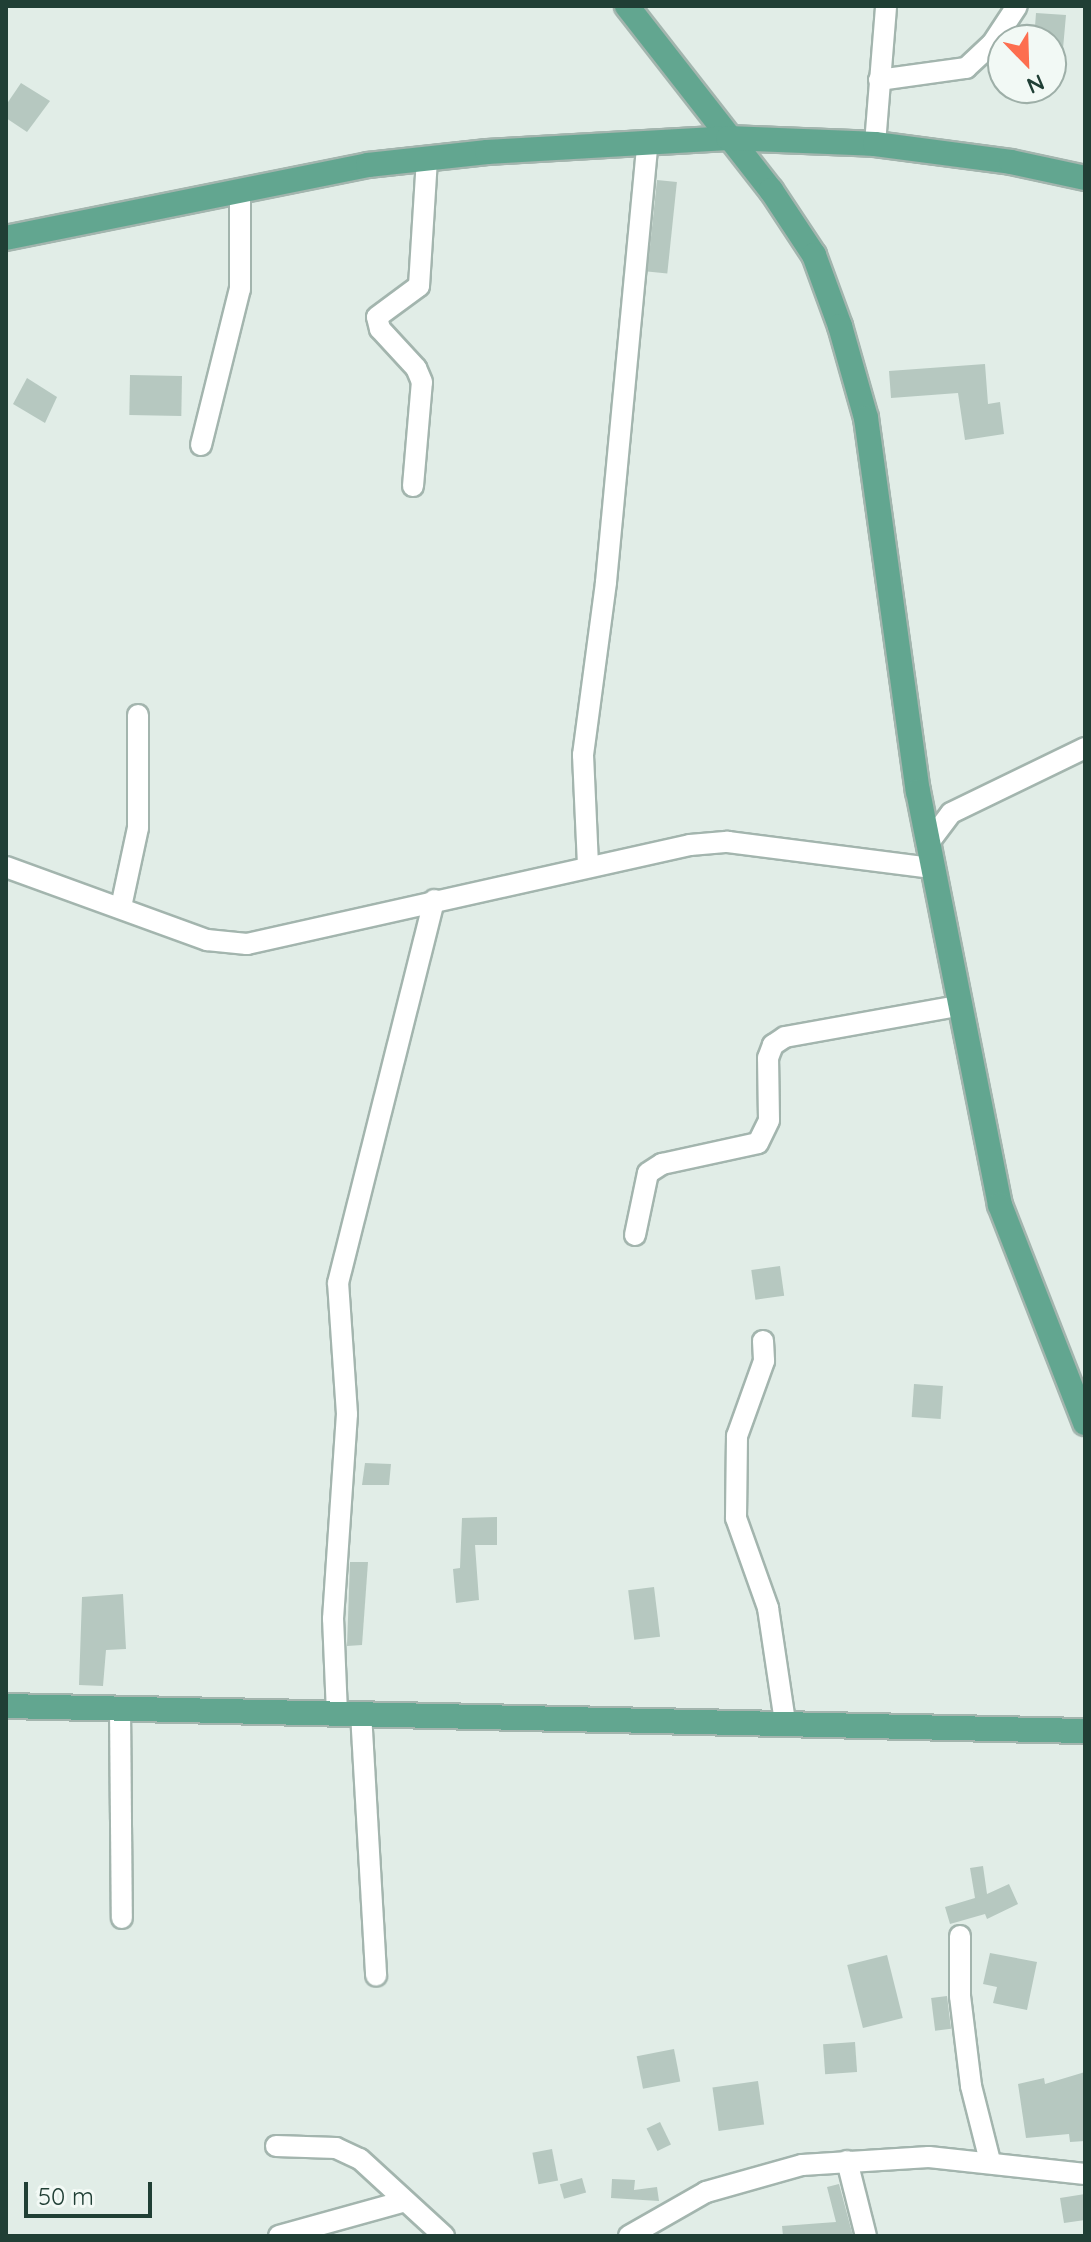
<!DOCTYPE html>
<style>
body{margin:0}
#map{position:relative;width:1091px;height:2242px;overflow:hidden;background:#e1ede7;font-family:Quicksand,sans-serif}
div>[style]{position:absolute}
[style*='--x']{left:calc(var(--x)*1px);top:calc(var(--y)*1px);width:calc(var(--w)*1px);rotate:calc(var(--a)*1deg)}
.building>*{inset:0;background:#b6c8c0;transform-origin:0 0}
.roads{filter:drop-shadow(2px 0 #a3b5ae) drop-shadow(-2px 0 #a3b5ae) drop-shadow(0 2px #a3b5ae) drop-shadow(0 -2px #a3b5ae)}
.minor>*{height:20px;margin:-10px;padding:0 10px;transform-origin:10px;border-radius:10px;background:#fff}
.major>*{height:24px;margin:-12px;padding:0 12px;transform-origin:12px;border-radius:12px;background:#62a690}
span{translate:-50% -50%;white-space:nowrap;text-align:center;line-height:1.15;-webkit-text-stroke:6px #f2f9f5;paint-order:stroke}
.frame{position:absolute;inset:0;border:8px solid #203f35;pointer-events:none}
.north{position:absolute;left:987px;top:24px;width:80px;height:80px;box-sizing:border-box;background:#f2f9f5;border:2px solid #9eafa8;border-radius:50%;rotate:157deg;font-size:22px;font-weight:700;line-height:32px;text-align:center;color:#203f35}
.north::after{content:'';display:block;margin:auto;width:28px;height:36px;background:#fd6e4f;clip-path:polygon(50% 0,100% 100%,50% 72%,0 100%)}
.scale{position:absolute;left:24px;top:2182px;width:128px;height:36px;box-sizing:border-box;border:4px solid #203f35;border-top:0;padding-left:10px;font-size:24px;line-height:28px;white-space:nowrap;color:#203f35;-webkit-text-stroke:6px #f2f9f5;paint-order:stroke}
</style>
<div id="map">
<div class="building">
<div style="clip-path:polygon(1036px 13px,1066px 15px,1061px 71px,1051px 71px,1051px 40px,1034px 40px)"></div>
<div style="clip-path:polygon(21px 83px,50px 101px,27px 132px,6px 118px,6px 105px)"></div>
<div style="left:657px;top:180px;width:20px;height:92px;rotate:6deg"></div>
<div style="clip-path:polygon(985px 364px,988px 404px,1000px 402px,1004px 434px,965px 440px,958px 393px,891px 398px,889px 371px)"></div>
<div style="left:182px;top:376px;width:40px;height:52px;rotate:91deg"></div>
<div style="clip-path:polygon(27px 378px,57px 397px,45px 423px,13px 404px)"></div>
<div style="left:780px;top:1266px;width:30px;height:29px;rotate:82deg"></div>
<div style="left:914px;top:1384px;width:29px;height:33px;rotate:4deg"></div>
<div style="clip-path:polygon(365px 1463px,391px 1464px,389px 1485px,362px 1485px)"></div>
<div style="clip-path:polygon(497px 1517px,497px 1545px,475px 1545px,479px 1600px,456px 1603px,453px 1569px,460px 1568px,462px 1518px)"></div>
<div style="clip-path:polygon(350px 1562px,368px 1562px,362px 1645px,347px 1646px)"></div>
<div style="left:654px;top:1587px;width:50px;height:26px;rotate:83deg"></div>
<div style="clip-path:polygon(123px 1594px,126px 1649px,106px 1650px,103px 1686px,79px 1685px,82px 1597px)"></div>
<div style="clip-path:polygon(983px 1866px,987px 1894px,1009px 1884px,1018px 1904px,987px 1919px,985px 1914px,950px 1924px,945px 1907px,975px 1898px,970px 1868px)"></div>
<div style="clip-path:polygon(990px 1953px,1037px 1962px,1027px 2010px,993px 2003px,997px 1987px,983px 1984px)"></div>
<div style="left:887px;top:1955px;width:65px;height:41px;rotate:76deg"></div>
<div style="left:947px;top:1996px;width:33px;height:16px;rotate:83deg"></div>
<div style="left:855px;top:2042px;width:30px;height:32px;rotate:86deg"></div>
<div style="left:674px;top:2049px;width:33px;height:38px;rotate:79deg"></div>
<div style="clip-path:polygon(1085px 2072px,1085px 2141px,1070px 2142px,1069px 2134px,1026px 2138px,1018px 2084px,1044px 2078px,1045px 2084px)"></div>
<div style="left:758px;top:2081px;width:44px;height:46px;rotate:82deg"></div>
<div style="left:660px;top:2122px;width:25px;height:15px;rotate:64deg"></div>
<div style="left:552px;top:2149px;width:32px;height:20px;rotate:79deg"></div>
<div style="left:582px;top:2178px;width:15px;height:23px;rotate:74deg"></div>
<div style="clip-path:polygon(612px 2179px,635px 2180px,634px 2190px,657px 2187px,659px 2201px,611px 2198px)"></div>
<div style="clip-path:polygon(839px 2184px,853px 2236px,783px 2236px,782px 2226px,836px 2222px,827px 2187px)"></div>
<div style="clip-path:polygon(1085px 2194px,1085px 2220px,1064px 2223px,1060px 2198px)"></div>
</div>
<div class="roads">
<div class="minor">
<div style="--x:879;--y:80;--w:88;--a:-7.9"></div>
<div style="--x:966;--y:68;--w:35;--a:-43"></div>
<div style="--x:992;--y:44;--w:45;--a:-56.7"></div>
<div style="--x:875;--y:144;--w:138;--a:-85.4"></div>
<div style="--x:201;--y:445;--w:161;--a:-76"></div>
<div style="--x:240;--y:289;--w:99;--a:-90"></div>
<div style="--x:413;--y:486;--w:104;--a:-85.1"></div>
<div style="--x:422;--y:382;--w:15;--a:-113"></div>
<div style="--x:416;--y:368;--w:53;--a:-132.7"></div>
<div style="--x:380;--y:329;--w:12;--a:-104"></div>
<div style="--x:377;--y:317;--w:52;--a:-36.4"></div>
<div style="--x:419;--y:286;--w:127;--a:-86.4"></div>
<div style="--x:927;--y:845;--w:40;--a:-53"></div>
<div style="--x:951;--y:813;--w:149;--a:-25.9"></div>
<div style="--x:588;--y:865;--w:110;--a:-92.6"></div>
<div style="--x:583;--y:755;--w:175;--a:-82.4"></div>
<div style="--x:606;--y:582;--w:439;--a:-84.6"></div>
<div style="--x:6;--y:867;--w:214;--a:20"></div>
<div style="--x:207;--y:940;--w:40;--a:5.7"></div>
<div style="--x:247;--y:944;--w:454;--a:-12.6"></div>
<div style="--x:690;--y:845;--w:38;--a:-5"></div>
<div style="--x:728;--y:842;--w:206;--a:7.3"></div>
<div style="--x:121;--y:907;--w:81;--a:-77.9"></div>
<div style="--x:138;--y:828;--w:113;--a:-90"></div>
<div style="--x:635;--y:1235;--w:63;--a:-78.2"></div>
<div style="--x:648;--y:1173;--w:17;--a:-33"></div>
<div style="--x:662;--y:1164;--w:98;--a:-12.3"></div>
<div style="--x:758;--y:1143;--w:25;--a:-64"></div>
<div style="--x:769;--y:1120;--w:62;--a:-90.9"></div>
<div style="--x:768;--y:1058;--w:14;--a:-69"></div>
<div style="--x:773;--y:1045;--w:14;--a:-34"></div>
<div style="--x:785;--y:1037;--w:175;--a:-10.2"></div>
<div style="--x:763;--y:1341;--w:20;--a:87"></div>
<div style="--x:764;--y:1361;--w:80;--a:109.8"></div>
<div style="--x:737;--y:1436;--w:82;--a:90.7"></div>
<div style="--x:736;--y:1518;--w:96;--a:70.4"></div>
<div style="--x:768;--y:1608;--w:115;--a:81.5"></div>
<div style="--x:120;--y:1708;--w:210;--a:89.5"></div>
<div style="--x:337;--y:1713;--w:94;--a:-92.4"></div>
<div style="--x:333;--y:1619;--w:205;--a:-86.1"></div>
<div style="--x:347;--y:1414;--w:131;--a:-93.9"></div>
<div style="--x:338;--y:1283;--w:395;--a:-75.9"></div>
<div style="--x:361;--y:1713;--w:263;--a:86.7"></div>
<div style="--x:960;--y:1936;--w:60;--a:90"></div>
<div style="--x:960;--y:1996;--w:91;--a:83"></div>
<div style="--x:971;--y:2086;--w:77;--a:75.8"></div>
<div style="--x:276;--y:2146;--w:60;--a:1.9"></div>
<div style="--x:336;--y:2148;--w:26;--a:25"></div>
<div style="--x:360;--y:2159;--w:114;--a:42.5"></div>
<div style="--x:847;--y:2161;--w:77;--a:75.8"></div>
<div style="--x:279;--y:2236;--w:131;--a:-15.5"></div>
<div style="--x:629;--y:2236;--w:89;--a:-29.7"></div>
<div style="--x:706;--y:2192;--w:100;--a:-15.7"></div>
<div style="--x:802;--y:2165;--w:127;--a:-3.6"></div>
<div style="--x:929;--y:2157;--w:157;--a:6.2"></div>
</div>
<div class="major">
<div style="--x:627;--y:6;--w:234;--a:52"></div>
<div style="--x:771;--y:190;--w:78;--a:56.5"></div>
<div style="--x:814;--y:255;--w:76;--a:69.9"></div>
<div style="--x:840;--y:326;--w:96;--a:74.2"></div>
<div style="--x:866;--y:418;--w:377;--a:82.1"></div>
<div style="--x:918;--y:791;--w:422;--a:78.8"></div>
<div style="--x:1000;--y:1205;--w:234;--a:68.7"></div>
<div style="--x:6;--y:238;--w:369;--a:-11.4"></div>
<div style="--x:368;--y:165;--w:120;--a:-6.2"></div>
<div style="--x:487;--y:152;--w:241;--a:-3.3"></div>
<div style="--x:728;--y:138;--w:147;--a:2.3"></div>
<div style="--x:875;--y:144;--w:137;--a:7.5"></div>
<div style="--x:1011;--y:162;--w:76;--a:12.2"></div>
<div style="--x:6;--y:1706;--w:1079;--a:1.33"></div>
</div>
</div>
<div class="frame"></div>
<div class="north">N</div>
<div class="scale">50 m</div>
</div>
